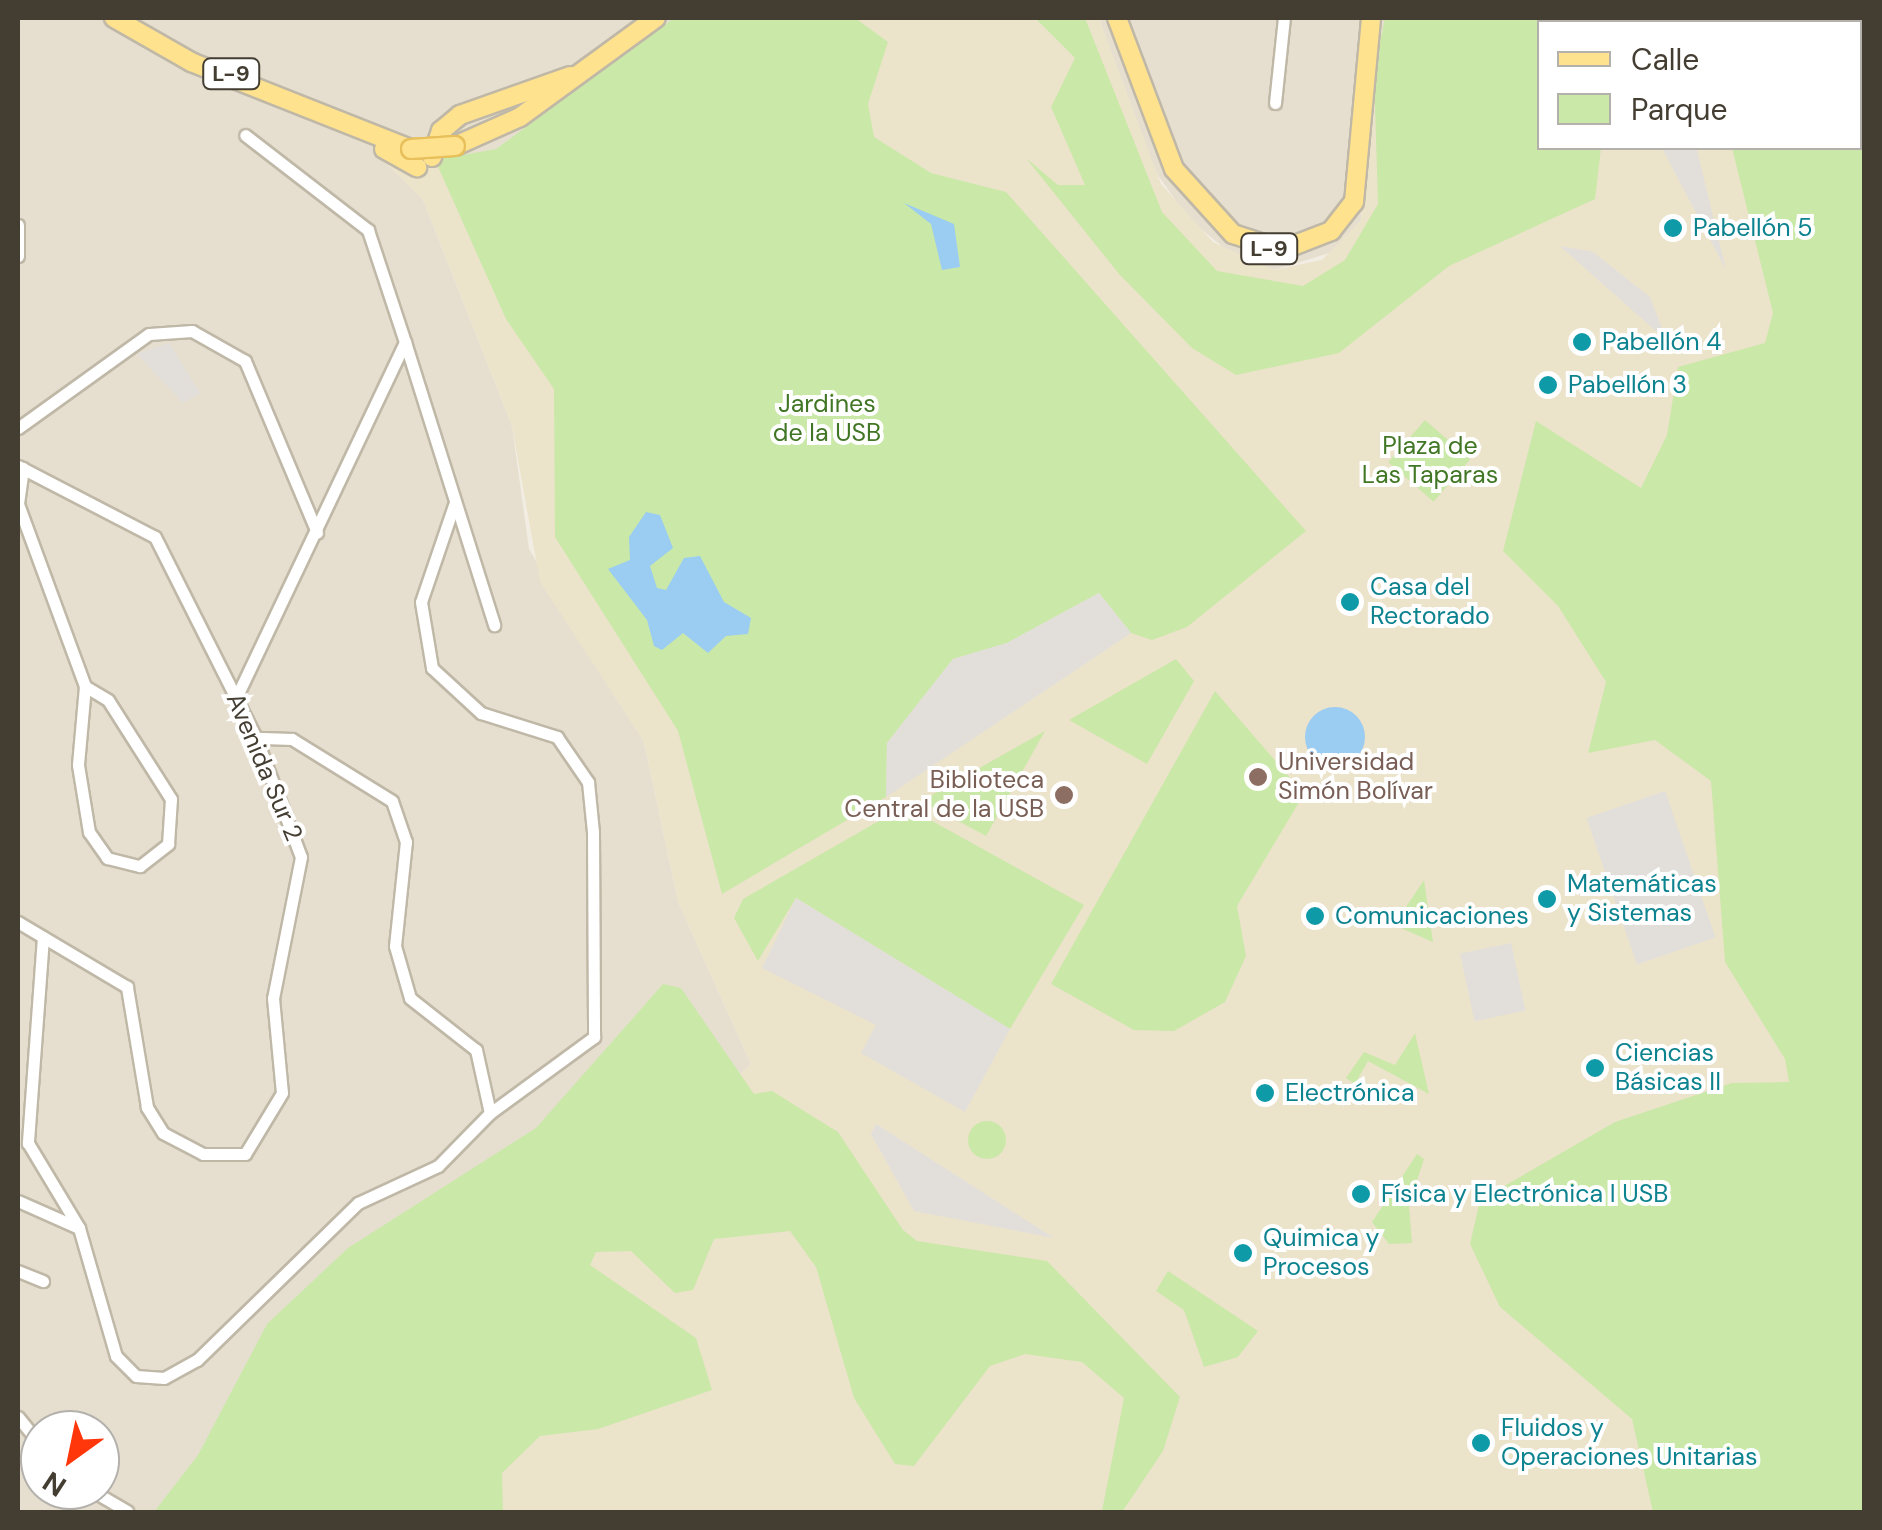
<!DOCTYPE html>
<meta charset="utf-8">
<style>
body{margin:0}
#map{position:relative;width:1882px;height:1530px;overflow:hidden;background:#f2ede2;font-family:"DM Sans",sans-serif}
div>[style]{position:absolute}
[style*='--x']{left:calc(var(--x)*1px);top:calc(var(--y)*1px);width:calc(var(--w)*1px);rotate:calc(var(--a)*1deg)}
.residential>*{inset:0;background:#e6dfd0}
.education>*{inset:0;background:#ece3cb}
.green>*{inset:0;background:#cae8a8;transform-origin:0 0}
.round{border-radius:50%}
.parking>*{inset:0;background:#e2dfdb;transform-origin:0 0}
.water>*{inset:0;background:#9bccf2}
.roads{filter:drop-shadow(2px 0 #c0b8a7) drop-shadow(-2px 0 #c0b8a7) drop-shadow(0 2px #c0b8a7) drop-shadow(0 -2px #c0b8a7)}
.street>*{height:11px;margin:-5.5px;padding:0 5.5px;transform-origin:5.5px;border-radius:5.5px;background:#fff}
.primary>*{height:18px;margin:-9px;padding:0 9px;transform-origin:9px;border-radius:9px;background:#ffe28d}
.bridges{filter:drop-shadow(2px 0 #e7c05b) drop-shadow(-2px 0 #e7c05b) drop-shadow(0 2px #e7c05b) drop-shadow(0 -2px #e7c05b)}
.primary-bridge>*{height:18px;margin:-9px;padding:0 9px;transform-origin:9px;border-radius:9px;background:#ffe28d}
.dots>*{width:28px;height:28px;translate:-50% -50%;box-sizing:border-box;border:5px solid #fff;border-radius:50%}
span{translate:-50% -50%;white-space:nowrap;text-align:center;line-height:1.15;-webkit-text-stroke:8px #fff;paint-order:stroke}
.shield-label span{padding:2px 8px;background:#fff;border:2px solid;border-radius:8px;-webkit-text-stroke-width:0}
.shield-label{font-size:22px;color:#433d32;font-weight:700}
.culture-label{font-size:25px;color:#0d838f}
.left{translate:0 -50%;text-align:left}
.park-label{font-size:25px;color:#417625}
.education-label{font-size:25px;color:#785e54}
.right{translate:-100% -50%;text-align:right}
.street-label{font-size:25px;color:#433d32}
.frame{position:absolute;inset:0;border:20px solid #433d32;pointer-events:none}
.legend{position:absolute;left:1537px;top:20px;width:325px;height:130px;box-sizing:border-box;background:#fff;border:2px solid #b4b1ad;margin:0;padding:12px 18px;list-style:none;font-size:30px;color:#433d32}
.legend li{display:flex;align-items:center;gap:20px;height:50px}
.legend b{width:50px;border:2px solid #b4b1ad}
.north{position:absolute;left:20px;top:1410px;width:100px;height:100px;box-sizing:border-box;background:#fff;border:2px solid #b4b1ad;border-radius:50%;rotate:213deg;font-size:28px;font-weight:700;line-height:40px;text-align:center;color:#433d32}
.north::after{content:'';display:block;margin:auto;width:35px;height:45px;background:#ff370b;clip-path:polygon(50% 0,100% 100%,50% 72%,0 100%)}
</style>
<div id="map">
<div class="residential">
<div style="clip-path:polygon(evenodd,18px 18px,690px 18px,493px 152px,388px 165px,423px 200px,512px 426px,529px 549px,644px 742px,678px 902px,751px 1064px,279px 1512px,18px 1512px,18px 18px,40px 1430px,100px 1430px,100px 1490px,40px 1490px,40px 1430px)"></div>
<div style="clip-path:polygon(1099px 18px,1389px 18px,1368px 82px,1361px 220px,1339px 250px,1274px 270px,1235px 257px,1189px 219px,1147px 160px)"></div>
</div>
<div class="education">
<div style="clip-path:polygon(690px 18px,1099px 18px,1161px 184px,1213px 242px,1274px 270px,1322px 260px,1361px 220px,1372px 49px,1389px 18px,1540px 22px,1540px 148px,1860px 148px,1864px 1512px,279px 1512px,751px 1064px,678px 902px,644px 742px,540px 582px,512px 426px,423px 200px,387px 164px,493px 152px)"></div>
</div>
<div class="green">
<div style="clip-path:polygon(674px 18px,855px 18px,888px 42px,868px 104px,874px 137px,931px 173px,1006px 192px,1306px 531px,1187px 627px,1152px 640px,1131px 633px,1099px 593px,1007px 643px,953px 659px,887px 743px,886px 797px,722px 894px,678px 731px,555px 537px,554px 389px,506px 319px,435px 160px,496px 149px)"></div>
<div style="clip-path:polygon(1035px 18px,1085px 18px,1162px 212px,1217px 271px,1303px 286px,1345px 260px,1378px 204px,1374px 73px,1385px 18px,1864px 18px,1864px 1512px,1653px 1512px,1632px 1419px,1500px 1307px,1470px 1244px,1480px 1200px,1615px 1122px,1732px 1083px,1789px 1082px,1785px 1059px,1725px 962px,1711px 781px,1655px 740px,1588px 753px,1606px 682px,1558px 606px,1503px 551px,1536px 421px,1641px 488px,1667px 435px,1678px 367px,1765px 343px,1773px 313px,1732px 148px,1860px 148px,1860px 22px,1540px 22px,1540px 148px,1601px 148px,1595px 199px,1449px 266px,1339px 353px,1236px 375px,1192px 348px,1119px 274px,1026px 158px,1058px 185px,1085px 185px,1051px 107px,1075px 58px)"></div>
<div style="left:1425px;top:420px;width:60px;height:56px;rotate:41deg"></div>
<div style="clip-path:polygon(1176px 659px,1194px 681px,1147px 764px,1069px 720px)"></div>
<div style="clip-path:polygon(1215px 691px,1304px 794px,1237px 906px,1246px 956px,1225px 1002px,1174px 1031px,1134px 1030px,1051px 984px)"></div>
<div style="clip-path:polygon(1045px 731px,986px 836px,921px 801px)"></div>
<div style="clip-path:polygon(905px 806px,1084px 905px,1010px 1029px,796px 898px,758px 961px,734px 918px,743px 899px)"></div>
<div style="clip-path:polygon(1424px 880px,1433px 942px,1394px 925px)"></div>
<div style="clip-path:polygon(663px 984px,681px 988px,754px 1094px,772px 1091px,838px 1132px,903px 1230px,917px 1241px,1047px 1261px,1180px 1397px,1163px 1451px,1122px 1512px,1102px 1511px,1124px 1398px,1082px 1362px,1025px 1354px,990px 1366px,914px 1466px,895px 1464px,854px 1398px,816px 1267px,790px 1231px,714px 1239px,693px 1290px,675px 1293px,631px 1251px,596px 1252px,590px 1265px,696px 1338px,712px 1390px,598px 1429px,540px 1436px,502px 1473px,503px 1512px,154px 1512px,198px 1455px,267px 1324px,348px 1248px,536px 1128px)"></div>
<div style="clip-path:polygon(1415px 1033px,1429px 1094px,1368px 1061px,1355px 1084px,1346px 1078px,1364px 1052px,1395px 1065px)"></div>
<div class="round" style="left:968px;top:1121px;width:38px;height:38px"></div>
<div style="clip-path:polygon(1417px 1154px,1424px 1159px,1409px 1205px,1412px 1243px,1389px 1244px,1372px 1222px)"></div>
<div style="clip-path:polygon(1168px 1271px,1258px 1331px,1238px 1357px,1204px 1367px,1184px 1310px,1156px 1291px)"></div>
</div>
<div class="parking">
<div style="clip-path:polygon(1662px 148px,1697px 150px,1726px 270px)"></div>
<div style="clip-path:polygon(1560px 246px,1593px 252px,1650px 297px,1667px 341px)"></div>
<div style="clip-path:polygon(169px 343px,200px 393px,183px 403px,137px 354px)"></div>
<div style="clip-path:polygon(1099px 593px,1131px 633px,886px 797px,887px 743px,953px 659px,1007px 643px)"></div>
<div style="left:1665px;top:791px;width:155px;height:83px;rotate:71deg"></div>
<div style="clip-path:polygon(796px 898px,1010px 1029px,965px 1112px,861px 1053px,876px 1025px,762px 968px)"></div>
<div style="left:1511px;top:943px;width:69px;height:52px;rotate:78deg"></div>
<div style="clip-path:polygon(876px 1124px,1054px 1238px,914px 1211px,871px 1134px)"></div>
</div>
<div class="water">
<div style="clip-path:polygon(904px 203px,954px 224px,960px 267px,942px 270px,931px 224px)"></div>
<div style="clip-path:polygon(646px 512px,660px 515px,673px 548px,650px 566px,657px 588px,666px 590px,684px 558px,700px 556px,724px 602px,751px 618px,748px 634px,726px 636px,708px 653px,683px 633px,662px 650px,654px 646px,647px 620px,608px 569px,630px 560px,629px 537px)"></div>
<div class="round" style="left:1305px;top:707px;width:60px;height:60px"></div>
</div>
<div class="roads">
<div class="street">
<div style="--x:1275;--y:103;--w:85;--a:-84"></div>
<div style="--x:18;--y:225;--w:31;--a:90"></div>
<div style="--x:405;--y:342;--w:297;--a:72.5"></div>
<div style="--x:18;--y:428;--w:161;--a:-35.7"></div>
<div style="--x:149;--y:334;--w:43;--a:-4"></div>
<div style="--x:192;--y:331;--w:61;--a:29.5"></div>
<div style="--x:245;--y:361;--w:186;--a:67.2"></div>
<div style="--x:18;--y:466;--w:154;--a:27.4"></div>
<div style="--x:155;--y:537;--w:225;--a:63.3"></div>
<div style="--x:256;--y:738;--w:127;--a:69.3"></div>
<div style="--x:301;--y:857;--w:144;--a:101.2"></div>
<div style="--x:273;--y:998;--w:95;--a:84.6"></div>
<div style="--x:282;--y:1093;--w:71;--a:121.2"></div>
<div style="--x:245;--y:1154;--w:42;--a:180"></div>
<div style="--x:203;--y:1154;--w:45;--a:-152.3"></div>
<div style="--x:163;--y:1133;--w:31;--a:-122"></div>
<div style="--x:147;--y:1107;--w:122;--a:-99.5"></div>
<div style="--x:127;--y:987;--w:127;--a:-149.2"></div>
<div style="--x:23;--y:468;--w:36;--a:98"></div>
<div style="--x:18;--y:504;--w:194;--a:69.8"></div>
<div style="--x:85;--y:686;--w:79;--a:95.1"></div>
<div style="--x:78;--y:765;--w:68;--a:80.7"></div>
<div style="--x:89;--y:832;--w:32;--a:55"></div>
<div style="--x:107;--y:858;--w:34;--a:14"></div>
<div style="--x:140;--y:866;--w:36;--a:-38"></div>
<div style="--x:168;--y:844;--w:45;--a:-86.2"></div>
<div style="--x:171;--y:799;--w:117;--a:-122.5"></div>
<div style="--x:108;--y:700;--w:27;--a:-149"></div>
<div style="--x:454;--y:505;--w:102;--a:108.8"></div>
<div style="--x:421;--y:602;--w:67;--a:80.5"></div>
<div style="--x:432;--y:668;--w:67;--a:42.6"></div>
<div style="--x:481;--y:713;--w:80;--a:17.5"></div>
<div style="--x:557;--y:737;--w:55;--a:55.4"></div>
<div style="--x:588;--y:782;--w:50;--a:84.3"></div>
<div style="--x:593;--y:832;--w:205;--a:89.7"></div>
<div style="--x:594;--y:1037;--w:129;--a:143.8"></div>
<div style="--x:236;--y:698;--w:394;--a:-64.6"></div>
<div style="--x:405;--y:342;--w:118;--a:-108.3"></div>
<div style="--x:368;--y:230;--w:155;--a:-142.3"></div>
<div style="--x:43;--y:937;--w:207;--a:94.2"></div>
<div style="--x:28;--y:1143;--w:99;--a:59"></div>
<div style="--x:79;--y:1228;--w:133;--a:73.9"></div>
<div style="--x:116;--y:1356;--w:28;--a:45"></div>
<div style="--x:136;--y:1376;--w:28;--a:4"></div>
<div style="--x:164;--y:1378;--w:38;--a:-29"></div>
<div style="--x:197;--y:1360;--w:225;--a:-44.3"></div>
<div style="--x:358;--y:1203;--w:88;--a:-24.8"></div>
<div style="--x:438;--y:1166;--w:74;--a:-45.5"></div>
<div style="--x:490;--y:1113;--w:65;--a:-102.5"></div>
<div style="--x:476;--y:1050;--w:84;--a:-141.8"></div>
<div style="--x:410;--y:998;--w:54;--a:-106.1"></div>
<div style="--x:395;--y:946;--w:105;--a:-84"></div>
<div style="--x:406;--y:842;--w:43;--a:-108.9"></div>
<div style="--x:392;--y:801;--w:118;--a:-148.2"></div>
<div style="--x:292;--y:739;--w:36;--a:-178"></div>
<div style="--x:18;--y:1201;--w:67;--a:23.9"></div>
<div style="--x:18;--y:1271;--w:27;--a:22"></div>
<div style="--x:18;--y:1417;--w:35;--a:51"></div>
<div style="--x:91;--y:1490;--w:42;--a:30.3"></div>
</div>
<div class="primary">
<div style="--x:114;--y:18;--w:89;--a:29.7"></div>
<div style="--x:191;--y:62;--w:237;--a:21.6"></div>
<div style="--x:1117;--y:18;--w:161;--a:69.3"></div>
<div style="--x:1174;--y:169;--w:88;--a:47.8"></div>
<div style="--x:1233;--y:234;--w:52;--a:18.1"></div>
<div style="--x:1282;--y:250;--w:53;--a:-21.2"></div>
<div style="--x:1331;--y:231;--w:37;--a:-52"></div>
<div style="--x:1354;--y:202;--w:185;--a:-84.7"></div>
<div style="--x:455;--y:146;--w:71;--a:-24"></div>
<div style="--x:520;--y:117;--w:168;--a:-36.1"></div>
<div style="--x:384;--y:149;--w:38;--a:29"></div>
<div style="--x:432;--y:157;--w:28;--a:-71"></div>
<div style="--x:441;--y:131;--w:25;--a:-40"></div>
<div style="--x:460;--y:115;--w:117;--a:-19.5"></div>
</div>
</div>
<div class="bridges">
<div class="primary-bridge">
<div style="--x:411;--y:149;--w:44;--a:-3.9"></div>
</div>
</div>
<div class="dots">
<div style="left:1673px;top:228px;background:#0f9aa8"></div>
<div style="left:1582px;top:342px;background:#0f9aa8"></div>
<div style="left:1548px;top:385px;background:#0f9aa8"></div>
<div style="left:1350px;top:602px;background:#0f9aa8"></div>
<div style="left:1258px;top:777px;background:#8d6e63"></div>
<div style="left:1064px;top:795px;background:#8d6e63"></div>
<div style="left:1547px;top:899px;background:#0f9aa8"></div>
<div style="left:1315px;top:916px;background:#0f9aa8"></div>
<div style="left:1595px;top:1068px;background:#0f9aa8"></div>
<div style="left:1265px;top:1093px;background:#0f9aa8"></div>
<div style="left:1361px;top:1194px;background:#0f9aa8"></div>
<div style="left:1243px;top:1253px;background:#0f9aa8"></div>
<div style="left:1481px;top:1443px;background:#0f9aa8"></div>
</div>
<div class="shield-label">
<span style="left:231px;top:74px">L-9</span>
<span style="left:1269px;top:249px">L-9</span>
</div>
<div class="culture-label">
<span class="left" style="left:1693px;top:228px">Pabellón 5</span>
<span class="left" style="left:1602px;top:342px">Pabellón 4</span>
<span class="left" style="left:1568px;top:385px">Pabellón 3</span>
<span class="left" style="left:1370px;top:602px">Casa del<br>Rectorado</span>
<span class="left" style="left:1567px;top:899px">Matemáticas<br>y Sistemas</span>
<span class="left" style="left:1335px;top:916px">Comunicaciones</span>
<span class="left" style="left:1615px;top:1068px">Ciencias<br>Básicas II</span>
<span class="left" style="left:1285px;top:1093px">Electrónica</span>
<span class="left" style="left:1381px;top:1194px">Física y Electrónica I USB</span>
<span class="left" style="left:1263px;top:1253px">Quimica y<br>Procesos</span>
<span class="left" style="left:1501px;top:1443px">Fluidos y<br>Operaciones Unitarias</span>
</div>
<div class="park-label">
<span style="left:827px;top:419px">Jardines<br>de la USB</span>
<span style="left:1430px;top:461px">Plaza de<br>Las Taparas</span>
</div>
<div class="education-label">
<span class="left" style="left:1278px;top:777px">Universidad<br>Simón Bolívar</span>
<span class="right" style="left:1044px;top:795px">Biblioteca<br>Central de la USB</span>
</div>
<div class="street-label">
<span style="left:264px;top:767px;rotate:67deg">Avenida Sur 2</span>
</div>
<div class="frame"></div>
<ul class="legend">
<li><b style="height:12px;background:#ffe28d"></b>Calle</li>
<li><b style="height:28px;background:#cae8a8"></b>Parque</li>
</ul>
<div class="north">N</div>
</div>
